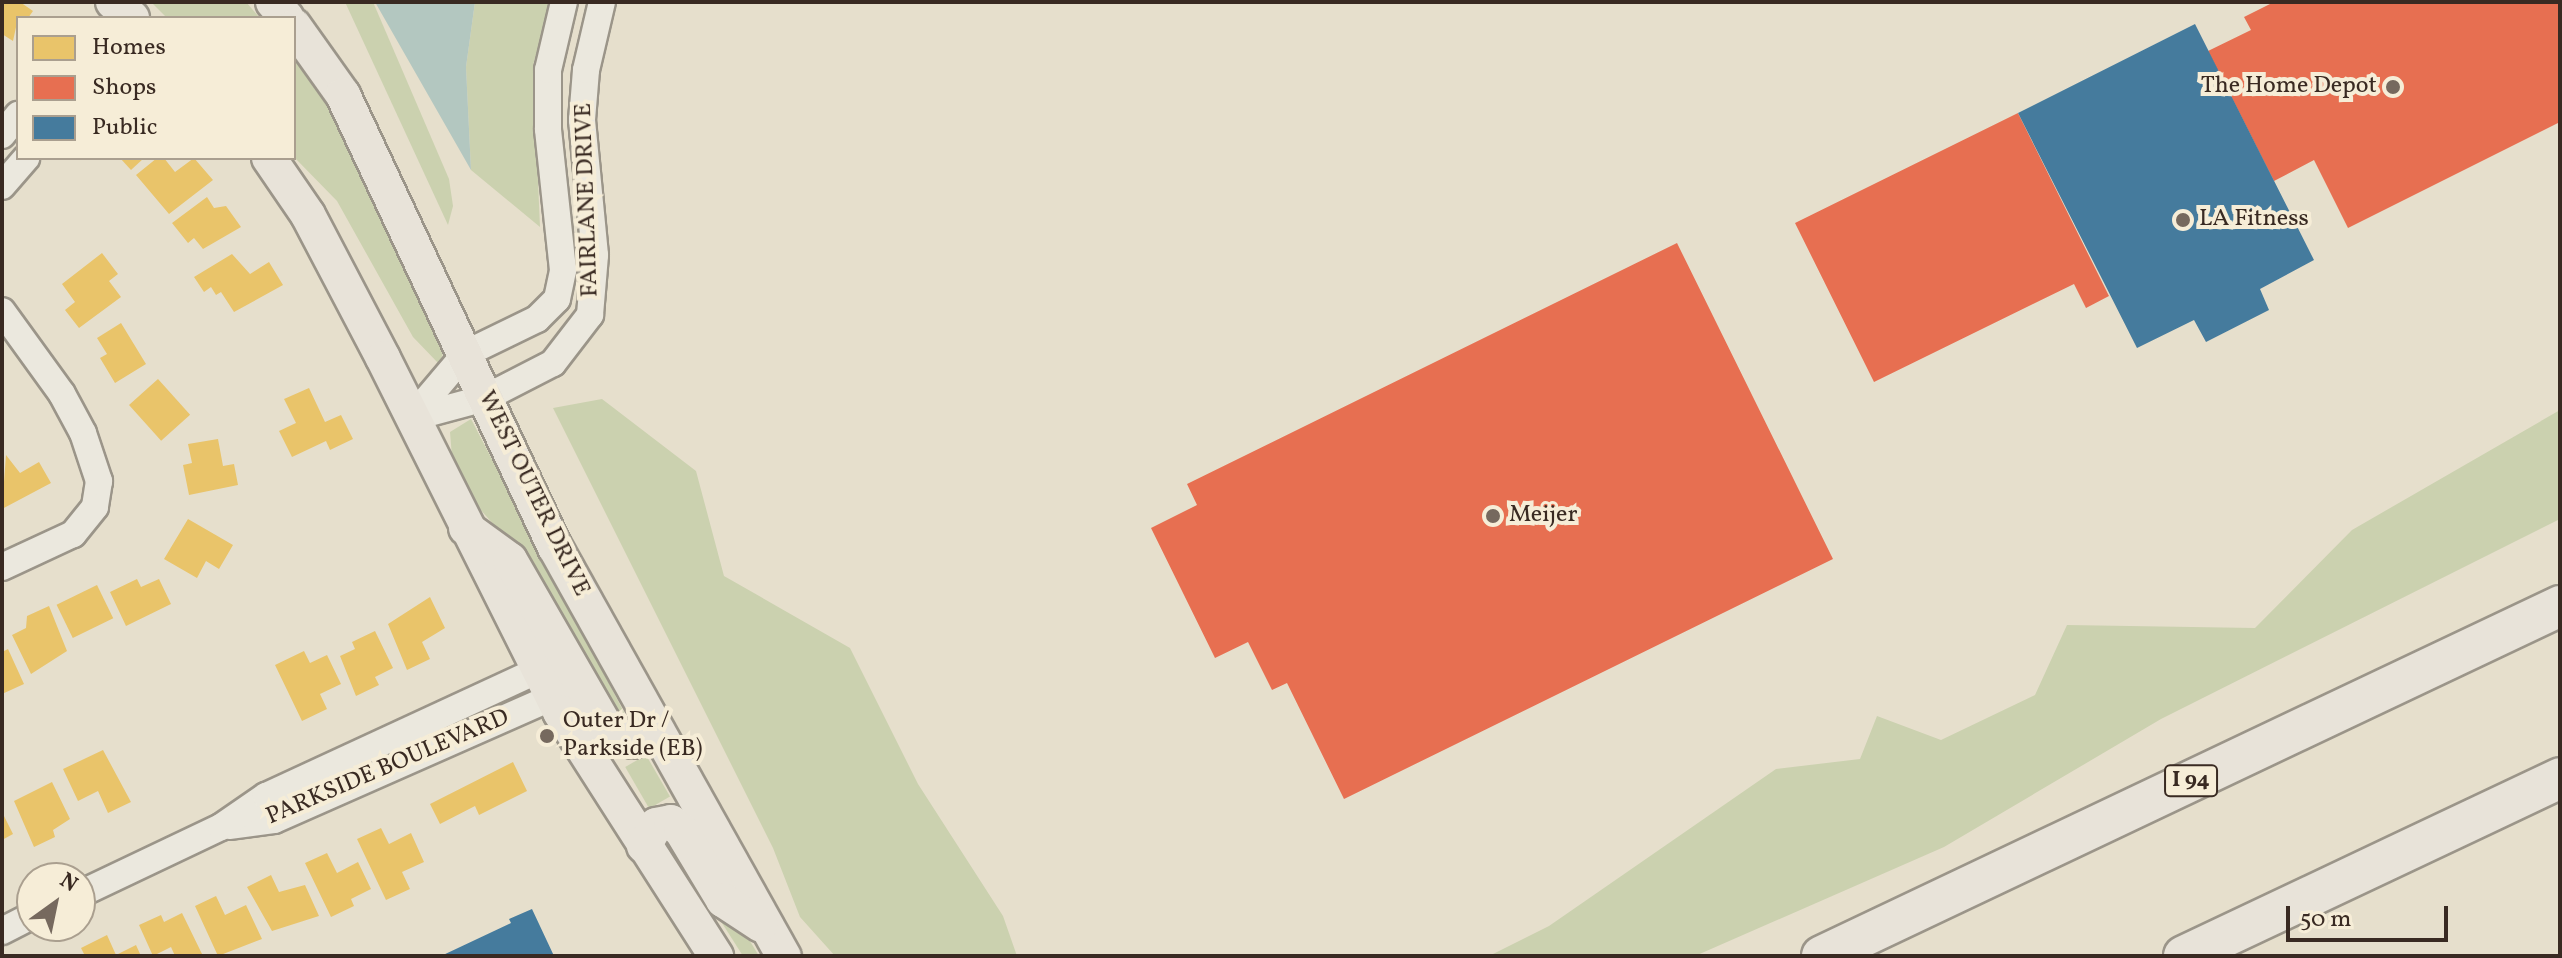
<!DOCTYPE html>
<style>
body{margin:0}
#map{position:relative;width:2562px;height:958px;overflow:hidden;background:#e6dfcc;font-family:Vollkorn,serif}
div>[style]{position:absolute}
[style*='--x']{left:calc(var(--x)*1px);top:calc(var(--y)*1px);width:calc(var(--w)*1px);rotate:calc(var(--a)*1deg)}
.green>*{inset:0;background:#cbd1af;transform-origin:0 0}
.water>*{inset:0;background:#b3c7c0}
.homes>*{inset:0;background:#e9c46a;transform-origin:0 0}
.shops>*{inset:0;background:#e76f51}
.public>*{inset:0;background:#457b9d}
.roads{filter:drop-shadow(2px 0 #9b9589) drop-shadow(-2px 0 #9b9589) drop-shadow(0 2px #9b9589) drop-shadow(0 -2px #9b9589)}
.minor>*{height:26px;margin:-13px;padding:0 13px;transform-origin:13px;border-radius:13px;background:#ebe8de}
.major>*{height:34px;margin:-17px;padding:0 17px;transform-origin:17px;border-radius:17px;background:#e8e3d9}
.highway>*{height:40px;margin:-20px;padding:0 20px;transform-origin:20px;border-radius:20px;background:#e8e3d9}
.dots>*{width:22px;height:22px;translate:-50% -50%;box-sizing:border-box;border:4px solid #f6edd7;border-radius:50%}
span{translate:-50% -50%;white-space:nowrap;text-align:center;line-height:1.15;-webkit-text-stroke:8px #f6edd7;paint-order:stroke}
.shield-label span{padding:2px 6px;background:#f6edd7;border:2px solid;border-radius:6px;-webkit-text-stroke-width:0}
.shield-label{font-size:22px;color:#392a22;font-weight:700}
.poi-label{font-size:24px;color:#392a22}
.right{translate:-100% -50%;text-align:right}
.left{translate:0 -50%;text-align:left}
.street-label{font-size:24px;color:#392a22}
.frame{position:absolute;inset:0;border:4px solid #392a22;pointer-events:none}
.legend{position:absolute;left:16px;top:16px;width:280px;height:144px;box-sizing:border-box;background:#f6edd7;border:2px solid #aa9f8f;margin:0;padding:10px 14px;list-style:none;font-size:24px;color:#392a22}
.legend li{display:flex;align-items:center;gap:16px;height:40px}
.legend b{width:40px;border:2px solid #aa9f8f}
.north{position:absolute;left:16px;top:862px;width:80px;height:80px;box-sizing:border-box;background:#f6edd7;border:2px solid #aa9f8f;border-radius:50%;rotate:33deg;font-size:22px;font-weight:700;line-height:32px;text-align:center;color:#392a22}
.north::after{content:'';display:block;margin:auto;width:28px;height:36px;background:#76695e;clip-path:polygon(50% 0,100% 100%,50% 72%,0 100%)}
.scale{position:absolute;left:2286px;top:906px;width:162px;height:36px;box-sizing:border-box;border:4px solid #392a22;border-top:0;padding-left:10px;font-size:24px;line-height:28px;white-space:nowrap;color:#392a22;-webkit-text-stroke:6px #f6edd7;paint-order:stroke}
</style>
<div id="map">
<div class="green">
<div style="clip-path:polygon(151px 2px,246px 2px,260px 18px,167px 18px)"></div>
<div style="clip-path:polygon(345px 2px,373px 2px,449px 179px,453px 206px,448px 225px)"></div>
<div style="clip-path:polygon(475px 2px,551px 2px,533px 65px,540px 227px,471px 170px,466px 67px)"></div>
<div style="clip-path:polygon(294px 57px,330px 108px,444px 351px,439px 364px,413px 337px,337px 201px,294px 157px)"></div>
<div style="clip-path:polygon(602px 399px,696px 471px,724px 576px,850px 648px,918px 784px,1003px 916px,1017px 956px,835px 956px,800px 917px,773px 848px,553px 408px)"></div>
<div style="clip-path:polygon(2560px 410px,2560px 519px,2161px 719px,1944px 847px,1695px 956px,1489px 956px,1549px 926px,1776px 769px,1860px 759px,1877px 716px,1941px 740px,2035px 695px,2067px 625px,2255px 628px,2352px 530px)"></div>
<div style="clip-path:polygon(471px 419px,628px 720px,622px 730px,510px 543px,479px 508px,452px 457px,450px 432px)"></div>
<div style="left:646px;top:755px;width:48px;height:24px;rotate:60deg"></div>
<div style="clip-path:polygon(671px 843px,742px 928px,759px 956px,743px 956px)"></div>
</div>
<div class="water">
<div style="clip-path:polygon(375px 2px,475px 2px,466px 67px,471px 170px)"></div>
</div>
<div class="homes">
<div style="clip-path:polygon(2px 2px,20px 2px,33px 11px,28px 18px,18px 18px,13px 41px,2px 34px)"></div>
<div style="clip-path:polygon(120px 158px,144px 158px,131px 170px)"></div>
<div style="clip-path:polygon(157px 158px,164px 158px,175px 172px,194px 158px,213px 180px,169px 214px,136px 175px)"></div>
<div style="clip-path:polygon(207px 197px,214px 208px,226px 206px,241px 227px,203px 249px,194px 238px,188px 243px,172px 223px)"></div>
<div style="clip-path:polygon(102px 253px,118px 274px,109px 281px,121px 297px,79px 328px,65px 310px,75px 302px,62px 284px)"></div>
<div style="clip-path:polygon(232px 254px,250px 274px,269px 262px,283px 285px,234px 312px,221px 292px,216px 295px,211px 287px,204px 292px,194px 277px)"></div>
<div style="clip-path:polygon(121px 323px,146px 364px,115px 383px,100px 358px,107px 354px,97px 338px)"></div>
<div style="left:158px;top:379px;width:48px;height:39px;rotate:48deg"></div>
<div style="clip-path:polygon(309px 388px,325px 422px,341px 415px,353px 439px,330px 450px,326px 441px,292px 457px,279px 431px,296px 423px,284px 399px)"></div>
<div style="clip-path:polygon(218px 439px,223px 466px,234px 464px,238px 485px,189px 495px,183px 465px,192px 463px,188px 444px)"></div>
<div style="clip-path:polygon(6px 455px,20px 473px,39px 462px,51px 483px,2px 509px)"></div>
<div style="clip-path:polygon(188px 519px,233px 545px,219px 569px,206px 561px,197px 578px,164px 559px)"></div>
<div style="clip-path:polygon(137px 579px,141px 587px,159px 579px,171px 604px,126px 626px,110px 592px)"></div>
<div style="left:97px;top:585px;width:37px;height:45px;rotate:64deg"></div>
<div style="clip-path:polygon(430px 597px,445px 628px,422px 642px,430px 659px,407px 670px,388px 624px)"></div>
<div style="clip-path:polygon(49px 606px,67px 651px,31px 674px,12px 635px,26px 628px,27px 616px)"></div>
<div style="clip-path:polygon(375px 631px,393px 668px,375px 677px,379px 685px,356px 696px,340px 656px,355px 649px,352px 642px)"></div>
<div style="clip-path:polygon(8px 649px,24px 684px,2px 694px,2px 652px)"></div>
<div style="clip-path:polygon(304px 651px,310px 663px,327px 655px,341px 684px,320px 694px,327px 709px,302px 721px,275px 665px)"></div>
<div style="clip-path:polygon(103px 750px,131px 802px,108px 813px,98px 791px,78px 801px,63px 769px)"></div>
<div style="clip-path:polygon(513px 762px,527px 791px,479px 815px,475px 806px,440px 824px,430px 804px)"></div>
<div style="clip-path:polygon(52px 782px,70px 819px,53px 830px,55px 837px,34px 847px,14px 801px)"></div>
<div style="clip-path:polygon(2px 812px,13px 834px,2px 840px)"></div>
<div style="clip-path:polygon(381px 828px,389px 844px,411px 833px,424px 862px,402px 872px,410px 889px,386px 900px,357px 839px)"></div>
<div style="clip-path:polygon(327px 853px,337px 873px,358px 862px,371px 889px,351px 899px,354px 906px,331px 917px,305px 863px)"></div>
<div style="clip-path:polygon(271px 875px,279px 892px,305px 885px,319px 916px,272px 931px,247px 887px)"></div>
<div style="clip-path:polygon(216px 896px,225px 915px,246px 905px,262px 939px,218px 956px,195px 906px)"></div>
<div style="clip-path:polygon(182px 913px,203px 956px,175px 956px,171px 947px,153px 956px,139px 925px,161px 915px,164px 922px)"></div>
<div style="clip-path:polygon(107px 935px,116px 955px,136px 945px,141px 956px,85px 956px,81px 948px)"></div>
</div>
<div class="shops">
<div style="clip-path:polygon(2274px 2px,2560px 2px,2560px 122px,2348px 228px,2314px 160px,2274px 181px,2208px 51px,2251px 30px,2244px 17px)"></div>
<div style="clip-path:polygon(2018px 113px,2109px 296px,2086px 308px,2074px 284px,1874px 382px,1795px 223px)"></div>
<div style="clip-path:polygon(1677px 243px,1833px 559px,1344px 799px,1287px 683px,1272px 690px,1248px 642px,1215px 658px,1151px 528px,1197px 505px,1187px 484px)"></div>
</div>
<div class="public">
<div style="clip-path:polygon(2195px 24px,2314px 260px,2260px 289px,2269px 310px,2206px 342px,2194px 320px,2137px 348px,2018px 113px)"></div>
<div style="clip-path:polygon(532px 909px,554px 956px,441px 956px,511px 923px,509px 919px)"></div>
</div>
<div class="roads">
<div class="minor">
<div style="--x:2;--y:135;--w:26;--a:-51"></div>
<div style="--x:2;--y:186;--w:37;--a:-49"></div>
<div style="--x:2;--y:311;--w:102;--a:54.1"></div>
<div style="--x:62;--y:394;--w:44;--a:61.7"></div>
<div style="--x:83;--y:433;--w:51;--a:71.6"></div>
<div style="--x:99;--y:481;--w:26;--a:99"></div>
<div style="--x:95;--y:507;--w:35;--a:129"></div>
<div style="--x:73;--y:534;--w:78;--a:155.1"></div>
<div style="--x:411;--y:418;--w:77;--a:-15.1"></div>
<div style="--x:485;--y:398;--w:76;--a:-27.2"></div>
<div style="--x:553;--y:363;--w:61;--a:-52.4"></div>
<div style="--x:590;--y:315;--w:60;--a:-85.2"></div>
<div style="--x:595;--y:255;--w:136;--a:-95.5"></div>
<div style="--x:582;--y:120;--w:50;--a:-85.4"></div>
<div style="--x:586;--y:70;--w:70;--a:-76.8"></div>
<div style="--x:411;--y:418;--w:84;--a:-49.8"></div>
<div style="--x:465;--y:354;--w:80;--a:-25.9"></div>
<div style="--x:537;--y:319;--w:28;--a:-45"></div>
<div style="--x:557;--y:299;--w:30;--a:-78"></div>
<div style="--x:563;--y:270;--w:142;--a:-96.1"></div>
<div style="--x:548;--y:129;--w:59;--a:-90"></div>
<div style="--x:548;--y:70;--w:70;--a:-76.8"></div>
<div style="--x:229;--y:826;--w:45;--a:-7.6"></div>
<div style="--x:274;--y:820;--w:303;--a:-23.8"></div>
<div style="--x:80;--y:894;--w:156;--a:-25.4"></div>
<div style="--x:221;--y:827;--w:55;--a:-34.6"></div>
<div style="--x:266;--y:796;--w:298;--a:-24.8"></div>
<div style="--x:2;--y:931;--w:34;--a:-27"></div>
</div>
<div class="major">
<div style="--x:113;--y:2;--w:25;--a:40"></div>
<div style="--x:273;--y:2;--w:21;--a:49"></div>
<div style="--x:294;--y:26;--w:85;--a:54.6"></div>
<div style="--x:343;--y:95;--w:499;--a:64.9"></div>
<div style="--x:555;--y:547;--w:469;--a:60.8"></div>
<div style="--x:269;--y:158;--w:69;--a:55.6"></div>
<div style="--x:308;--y:215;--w:161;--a:62.3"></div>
<div style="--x:383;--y:358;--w:396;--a:63.4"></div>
<div style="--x:560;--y:712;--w:290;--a:57.4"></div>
<div style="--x:466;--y:528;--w:54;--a:36"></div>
<div style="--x:510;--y:560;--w:201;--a:60.1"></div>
<div style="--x:610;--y:734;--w:24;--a:17"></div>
<div style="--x:633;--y:741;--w:27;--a:-54"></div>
<div style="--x:644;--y:846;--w:24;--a:-60"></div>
<div style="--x:656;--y:825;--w:15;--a:-11"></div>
<div style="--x:671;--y:822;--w:13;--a:39"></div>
<div style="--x:681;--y:830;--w:82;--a:59"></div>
<div style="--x:723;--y:900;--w:45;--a:33.3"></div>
</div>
<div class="highway">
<div style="--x:1822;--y:956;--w:817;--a:-25.37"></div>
<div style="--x:2184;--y:956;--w:416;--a:-25.3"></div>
</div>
</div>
<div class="dots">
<div style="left:2393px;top:87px;background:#76695e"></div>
<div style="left:2183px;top:220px;background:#76695e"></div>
<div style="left:1493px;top:516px;background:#76695e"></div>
<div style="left:547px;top:736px;background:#76695e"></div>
</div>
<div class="shield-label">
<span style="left:2191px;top:781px">I 94</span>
</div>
<div class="poi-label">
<span class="right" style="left:2377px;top:87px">The Home Depot</span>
<span class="left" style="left:2199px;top:220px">LA Fitness</span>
<span class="left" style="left:1509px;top:516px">Meijer</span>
<span class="left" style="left:563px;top:736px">Outer Dr /<br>Parkside (EB)</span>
</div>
<div class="street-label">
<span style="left:588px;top:200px;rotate:-92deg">FAIRLANE DRIVE</span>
<span style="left:533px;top:494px;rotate:64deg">WEST OUTER DRIVE</span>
<span style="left:388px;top:768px;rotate:-23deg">PARKSIDE BOULEVARD</span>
</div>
<div class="frame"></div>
<ul class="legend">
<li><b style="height:22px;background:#e9c46a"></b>Homes</li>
<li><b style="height:22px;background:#e76f51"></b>Shops</li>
<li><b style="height:22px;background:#457b9d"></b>Public</li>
</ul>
<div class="north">N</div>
<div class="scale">50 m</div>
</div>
